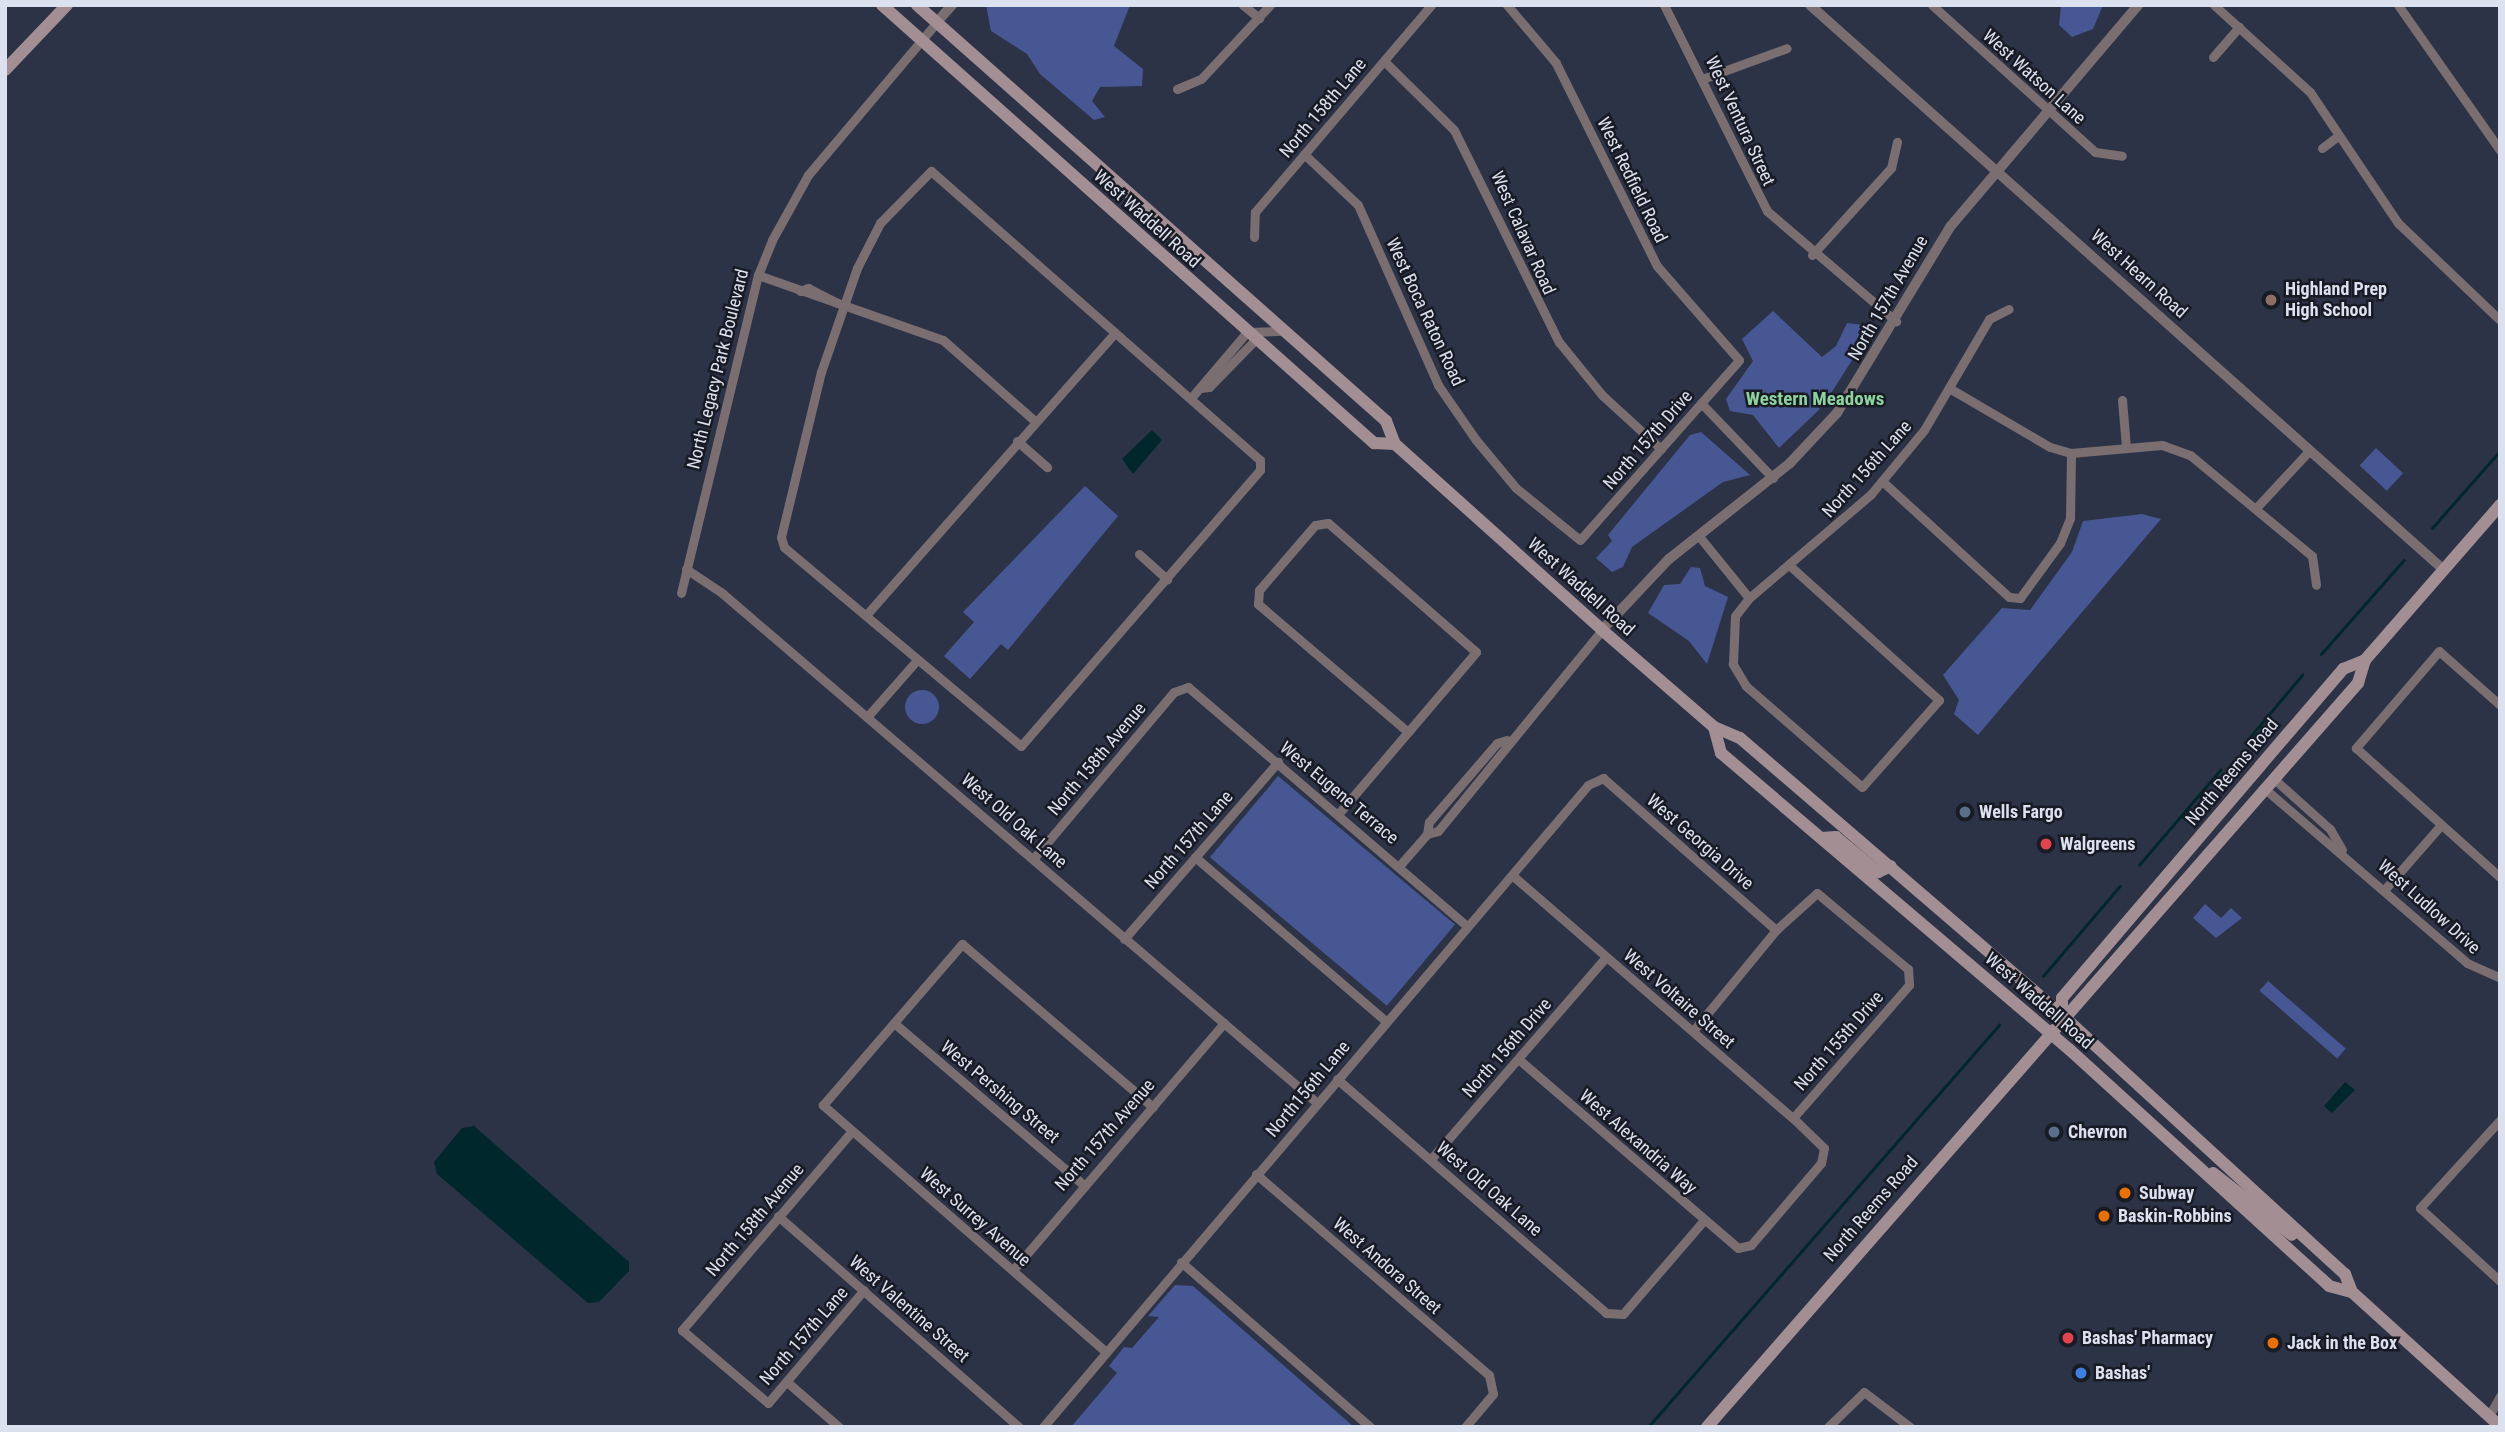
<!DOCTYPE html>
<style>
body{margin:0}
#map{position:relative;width:2505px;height:1432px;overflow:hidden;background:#2c3347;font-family:"Roboto Condensed",sans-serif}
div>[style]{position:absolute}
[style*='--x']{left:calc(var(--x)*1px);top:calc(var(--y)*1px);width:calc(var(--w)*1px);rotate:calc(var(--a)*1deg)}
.green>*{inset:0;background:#465793;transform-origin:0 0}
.round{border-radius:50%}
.water>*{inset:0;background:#00272c}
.stream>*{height:2.5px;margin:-1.25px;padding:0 1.25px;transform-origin:1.25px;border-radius:1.25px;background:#00272c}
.minor>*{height:9px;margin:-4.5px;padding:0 4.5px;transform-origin:4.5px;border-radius:4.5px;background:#7b6e71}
.tertiary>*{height:10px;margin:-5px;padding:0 5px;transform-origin:5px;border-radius:5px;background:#7b6e71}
.secondary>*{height:12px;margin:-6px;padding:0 6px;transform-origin:6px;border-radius:6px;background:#a38e94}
.dots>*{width:19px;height:19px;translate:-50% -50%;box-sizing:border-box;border:4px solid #181b24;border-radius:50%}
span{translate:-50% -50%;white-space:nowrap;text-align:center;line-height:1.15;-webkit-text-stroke:5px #181b24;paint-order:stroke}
.street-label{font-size:18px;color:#dce1ef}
.poi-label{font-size:18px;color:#dce1ef;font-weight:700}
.left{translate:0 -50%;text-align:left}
.neighbourhood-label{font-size:19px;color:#8ed29e;font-weight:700}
.frame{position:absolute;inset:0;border:7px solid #dce1ef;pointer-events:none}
</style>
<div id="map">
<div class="green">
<div style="clip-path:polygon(986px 5px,1130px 5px,1114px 46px,1143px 69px,1142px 86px,1100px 87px,1092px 101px,1105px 117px,1094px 120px,1040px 74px,1027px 54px,991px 31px)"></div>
<div style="clip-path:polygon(2061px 5px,2103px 5px,2093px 29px,2072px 37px,2059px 25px)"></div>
<div style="clip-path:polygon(1773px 311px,1822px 357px,1836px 346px,1847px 323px,1864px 325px,1868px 335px,1823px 406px,1779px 448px,1753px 415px,1730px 411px,1726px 399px,1753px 361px,1742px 339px)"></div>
<div style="clip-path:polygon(1701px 432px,1750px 475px,1723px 482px,1632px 547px,1623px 567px,1612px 572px,1596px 558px,1612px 541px,1608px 535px,1690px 435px)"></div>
<div style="left:2376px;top:448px;width:37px;height:24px;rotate:43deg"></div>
<div style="clip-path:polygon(1085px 486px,1118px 516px,1008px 650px,1001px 644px,970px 679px,944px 656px,974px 622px,963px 612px)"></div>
<div style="clip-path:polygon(2142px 514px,2161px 519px,1978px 735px,1954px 714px,1959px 700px,1943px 675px,2002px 608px,2030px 610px,2072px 552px,2083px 521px)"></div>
<div style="clip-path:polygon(1691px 567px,1700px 568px,1705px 586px,1728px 597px,1707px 664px,1689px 641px,1648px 613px,1664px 585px,1680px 584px)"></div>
<div class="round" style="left:905px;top:690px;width:34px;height:34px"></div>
<div style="left:1278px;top:776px;width:231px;height:106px;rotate:40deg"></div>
<div style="clip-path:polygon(2205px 904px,2221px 918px,2231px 908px,2242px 918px,2216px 938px,2193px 918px)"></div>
<div style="left:2268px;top:981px;width:103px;height:13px;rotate:41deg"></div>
<div style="clip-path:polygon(1175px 1285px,1193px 1286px,1354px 1427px,1071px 1427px,1117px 1373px,1109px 1366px,1124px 1347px,1132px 1348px,1159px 1317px,1148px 1316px)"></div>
</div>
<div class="water">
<div style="clip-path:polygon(1152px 430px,1162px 440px,1133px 474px,1122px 459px)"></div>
<div style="clip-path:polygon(2345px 1082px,2355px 1090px,2332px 1113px,2324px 1106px)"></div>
<div style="clip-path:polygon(474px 1126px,629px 1262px,629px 1271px,599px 1302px,588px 1303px,437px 1174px,434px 1162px,462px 1128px)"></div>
</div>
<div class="stream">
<div style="--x:2432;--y:528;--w:103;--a:-48.6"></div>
<div style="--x:2321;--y:654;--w:125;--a:-48.6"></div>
<div style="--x:2250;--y:737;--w:81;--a:-50"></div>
<div style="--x:2139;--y:865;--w:125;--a:-49.5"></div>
<div style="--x:2043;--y:976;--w:118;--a:-49.5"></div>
<div style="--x:1648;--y:1427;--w:534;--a:-48.87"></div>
</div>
<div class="minor">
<div style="--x:1243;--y:5;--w:21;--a:39"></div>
<div style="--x:1664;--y:5;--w:230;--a:63.4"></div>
<div style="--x:1767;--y:211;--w:170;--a:40.5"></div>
<div style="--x:1932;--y:5;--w:219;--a:42"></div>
<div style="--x:2095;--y:152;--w:27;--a:8"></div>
<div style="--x:2214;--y:5;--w:130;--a:42.2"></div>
<div style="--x:2310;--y:92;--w:158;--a:56.1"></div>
<div style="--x:2398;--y:223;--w:141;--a:43.6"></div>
<div style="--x:2398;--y:5;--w:177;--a:54.9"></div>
<div style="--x:2213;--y:57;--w:40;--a:-49"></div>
<div style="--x:1384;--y:61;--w:98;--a:44.6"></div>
<div style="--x:1454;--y:130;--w:237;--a:63.7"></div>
<div style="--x:1559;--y:342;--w:68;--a:50.9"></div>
<div style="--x:1602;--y:395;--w:80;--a:42.5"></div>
<div style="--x:1702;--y:79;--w:90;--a:-20"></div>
<div style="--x:1177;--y:89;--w:26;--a:-23"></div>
<div style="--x:1201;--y:79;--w:101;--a:-47"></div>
<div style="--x:2322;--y:148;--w:21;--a:-37"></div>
<div style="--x:1304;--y:154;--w:74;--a:43.4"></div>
<div style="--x:1358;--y:205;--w:197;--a:66"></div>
<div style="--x:1438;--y:385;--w:67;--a:55.4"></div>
<div style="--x:1476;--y:440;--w:62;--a:50.2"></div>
<div style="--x:1516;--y:488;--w:82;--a:39.1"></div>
<div style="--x:1580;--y:540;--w:240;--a:-48.5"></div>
<div style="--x:1739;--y:360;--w:125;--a:-131.1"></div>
<div style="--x:1657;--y:266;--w:227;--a:-116.5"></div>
<div style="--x:1556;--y:63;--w:76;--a:-130.2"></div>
<div style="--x:931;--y:171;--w:438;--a:41.3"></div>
<div style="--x:1260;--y:460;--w:10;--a:90"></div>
<div style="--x:1260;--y:470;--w:365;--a:130.9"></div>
<div style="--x:1021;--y:746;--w:309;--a:-140"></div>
<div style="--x:784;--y:547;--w:10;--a:-107"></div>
<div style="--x:781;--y:537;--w:170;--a:-76.4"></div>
<div style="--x:821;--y:372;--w:110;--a:-70.9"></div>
<div style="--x:857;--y:268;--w:51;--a:-62.9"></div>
<div style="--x:880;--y:223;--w:73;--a:-45.6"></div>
<div style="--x:1254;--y:237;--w:25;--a:-88"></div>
<div style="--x:1255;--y:212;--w:272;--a:-49.6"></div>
<div style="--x:1812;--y:255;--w:118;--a:-47.8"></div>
<div style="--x:1891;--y:168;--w:27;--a:-77"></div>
<div style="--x:758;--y:275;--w:196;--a:19.4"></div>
<div style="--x:943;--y:340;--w:123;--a:41.4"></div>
<div style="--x:800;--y:291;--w:9;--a:-21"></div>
<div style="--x:808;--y:288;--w:33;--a:27"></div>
<div style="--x:1200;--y:388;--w:9;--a:-6"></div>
<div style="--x:1209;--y:387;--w:67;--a:-45.6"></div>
<div style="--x:1949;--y:388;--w:117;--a:30.3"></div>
<div style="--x:2050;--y:447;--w:22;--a:16"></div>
<div style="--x:2071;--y:453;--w:91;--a:-5"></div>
<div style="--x:2162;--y:445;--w:30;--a:20"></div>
<div style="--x:2190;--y:455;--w:158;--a:39.6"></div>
<div style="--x:2312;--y:556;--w:29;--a:82"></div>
<div style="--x:1191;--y:398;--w:87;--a:-49.7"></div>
<div style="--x:1247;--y:332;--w:36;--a:-2"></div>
<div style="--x:2122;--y:400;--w:47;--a:85.1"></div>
<div style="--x:1701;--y:403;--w:104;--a:46.2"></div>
<div style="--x:1017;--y:441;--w:40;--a:41"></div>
<div style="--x:1882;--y:481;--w:172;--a:42.4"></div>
<div style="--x:2009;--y:597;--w:11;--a:5"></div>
<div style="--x:2020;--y:598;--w:68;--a:-54"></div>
<div style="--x:2060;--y:543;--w:27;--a:-68"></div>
<div style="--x:2070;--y:518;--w:65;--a:-89.1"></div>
<div style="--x:2256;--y:508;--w:78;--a:-47.1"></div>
<div style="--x:1698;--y:535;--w:81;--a:51"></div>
<div style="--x:1139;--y:554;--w:38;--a:42"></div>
<div style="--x:1789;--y:565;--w:202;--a:42"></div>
<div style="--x:1939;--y:700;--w:116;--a:131.5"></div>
<div style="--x:1862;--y:787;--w:154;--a:-139"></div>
<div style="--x:1746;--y:686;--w:26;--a:-121"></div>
<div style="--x:1733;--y:664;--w:48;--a:-87.6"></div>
<div style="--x:1735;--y:616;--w:23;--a:-52"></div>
<div style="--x:1749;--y:598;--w:160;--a:-40.4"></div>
<div style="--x:1871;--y:494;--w:83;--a:-50.4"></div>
<div style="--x:1924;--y:430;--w:129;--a:-59.6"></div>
<div style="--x:1989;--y:319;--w:22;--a:-27"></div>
<div style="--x:686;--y:569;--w:43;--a:33.7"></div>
<div style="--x:722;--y:593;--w:784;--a:40.6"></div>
<div style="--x:681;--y:593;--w:327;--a:-76.4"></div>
<div style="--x:758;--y:275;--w:38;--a:-68"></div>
<div style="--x:772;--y:240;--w:74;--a:-61"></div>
<div style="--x:808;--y:175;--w:199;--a:-49.9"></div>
<div style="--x:867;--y:614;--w:375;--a:-48.6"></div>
<div style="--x:2500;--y:705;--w:81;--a:-138.5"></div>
<div style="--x:2439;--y:651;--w:128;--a:130.6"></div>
<div style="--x:2356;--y:748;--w:193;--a:41.9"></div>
<div style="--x:867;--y:717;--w:76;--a:-48.7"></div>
<div style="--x:2274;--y:779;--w:75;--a:41.8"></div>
<div style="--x:2330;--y:829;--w:24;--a:60"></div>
<div style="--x:2265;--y:789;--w:267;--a:40.7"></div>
<div style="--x:2467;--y:963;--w:36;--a:24"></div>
<div style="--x:1339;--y:813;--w:106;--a:-49.6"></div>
<div style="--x:1408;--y:732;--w:105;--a:-49.6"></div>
<div style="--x:1476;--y:652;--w:196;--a:-138.9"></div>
<div style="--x:1328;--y:523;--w:13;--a:171"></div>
<div style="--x:1315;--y:525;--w:86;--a:130.7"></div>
<div style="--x:1259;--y:590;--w:14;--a:94"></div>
<div style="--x:1258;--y:604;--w:197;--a:40.5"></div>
<div style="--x:1427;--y:834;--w:12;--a:-81"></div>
<div style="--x:1429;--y:822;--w:104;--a:-49.3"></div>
<div style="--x:1497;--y:743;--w:10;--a:-17"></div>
<div style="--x:1195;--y:857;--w:252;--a:40.7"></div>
<div style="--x:1034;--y:858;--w:217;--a:-49.9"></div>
<div style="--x:1174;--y:692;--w:15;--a:-20"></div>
<div style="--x:1188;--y:687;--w:367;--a:40.6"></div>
<div style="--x:1400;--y:865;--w:41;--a:-48.9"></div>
<div style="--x:1427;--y:834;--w:11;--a:-15"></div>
<div style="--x:1438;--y:831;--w:259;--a:-50.8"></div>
<div style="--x:1512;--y:875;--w:371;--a:40.9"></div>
<div style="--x:1793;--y:1118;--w:43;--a:44.1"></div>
<div style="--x:1824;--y:1148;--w:15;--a:101"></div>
<div style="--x:1821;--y:1163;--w:108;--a:130.5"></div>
<div style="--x:1751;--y:1245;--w:13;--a:167"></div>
<div style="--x:1738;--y:1248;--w:290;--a:-139.3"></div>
<div style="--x:2385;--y:889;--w:85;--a:-48.8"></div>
<div style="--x:1124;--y:939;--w:235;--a:-49"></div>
<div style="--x:894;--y:1023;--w:251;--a:40.5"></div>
<div style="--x:1693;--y:1031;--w:131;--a:-50.6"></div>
<div style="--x:1776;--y:930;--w:55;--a:-42.1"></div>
<div style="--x:1817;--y:893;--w:119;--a:39.9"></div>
<div style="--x:1908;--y:969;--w:16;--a:86"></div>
<div style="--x:1909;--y:985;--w:176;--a:131.1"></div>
<div style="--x:1337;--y:1079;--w:357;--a:41"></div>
<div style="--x:1606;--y:1313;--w:17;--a:3"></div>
<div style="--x:1623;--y:1314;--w:124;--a:-49.2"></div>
<div style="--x:2500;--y:1120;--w:119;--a:132.3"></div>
<div style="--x:2420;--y:1208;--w:108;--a:42.4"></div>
<div style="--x:852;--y:1131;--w:262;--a:130.5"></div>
<div style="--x:682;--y:1330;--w:113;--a:40.3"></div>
<div style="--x:768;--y:1403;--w:148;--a:-49.7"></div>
<div style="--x:1431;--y:1159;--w:267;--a:-49.1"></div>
<div style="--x:1256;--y:1174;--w:308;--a:40.8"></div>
<div style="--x:1489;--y:1375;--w:19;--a:78"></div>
<div style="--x:1493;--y:1394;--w:43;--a:130.3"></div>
<div style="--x:778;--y:1216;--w:320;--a:41.2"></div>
<div style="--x:1181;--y:1262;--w:251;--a:41.1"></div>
<div style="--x:1013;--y:1270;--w:325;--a:-49.5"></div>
<div style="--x:1106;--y:1352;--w:376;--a:-138.9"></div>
<div style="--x:823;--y:1105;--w:213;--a:-49.2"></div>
<div style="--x:962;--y:944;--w:251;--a:40.5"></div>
<div style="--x:787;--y:1382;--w:69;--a:40.9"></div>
<div style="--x:2489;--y:1416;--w:23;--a:-61"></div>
<div style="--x:1043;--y:1427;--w:842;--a:-49.67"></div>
<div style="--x:1588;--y:785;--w:17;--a:-25"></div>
<div style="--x:1603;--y:778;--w:230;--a:41.3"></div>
<div style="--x:1828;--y:1427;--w:50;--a:-44.2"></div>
<div style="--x:1864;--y:1392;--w:58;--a:37.3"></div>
</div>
<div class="tertiary">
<div style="--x:1810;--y:5;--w:849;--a:41.71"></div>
<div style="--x:936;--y:23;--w:24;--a:-48"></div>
<div style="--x:1602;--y:630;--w:98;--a:-46.7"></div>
<div style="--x:1669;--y:559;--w:154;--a:-38.4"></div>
<div style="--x:1790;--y:463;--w:69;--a:-46.8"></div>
<div style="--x:1837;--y:413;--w:218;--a:-58.7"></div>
<div style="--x:1950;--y:227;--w:291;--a:-49.7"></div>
</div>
<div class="secondary">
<div style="--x:882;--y:5;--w:659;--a:41.68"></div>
<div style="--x:1374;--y:443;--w:21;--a:3"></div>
<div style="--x:917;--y:5;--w:627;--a:41.57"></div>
<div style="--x:1386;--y:421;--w:25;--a:69"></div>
<div style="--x:1395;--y:444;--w:278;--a:41.9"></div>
<div style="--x:1602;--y:630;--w:148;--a:40.9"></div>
<div style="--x:1714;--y:727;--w:28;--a:23"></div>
<div style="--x:1740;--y:738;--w:425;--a:40.7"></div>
<div style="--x:2062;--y:1015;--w:384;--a:42.5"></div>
<div style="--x:2345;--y:1274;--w:19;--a:69"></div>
<div style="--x:2352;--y:1292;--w:200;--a:42.2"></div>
<div style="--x:5;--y:70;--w:90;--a:-46.4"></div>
<div style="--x:1714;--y:727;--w:27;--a:75"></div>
<div style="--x:1721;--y:753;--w:458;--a:40.4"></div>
<div style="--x:2070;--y:1050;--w:350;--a:42.3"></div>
<div style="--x:2329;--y:1286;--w:24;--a:15"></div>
<div style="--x:1821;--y:838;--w:15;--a:-4"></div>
<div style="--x:1836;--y:837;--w:55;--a:39.8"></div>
<div style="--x:1878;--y:872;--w:14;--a:-25"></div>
<div style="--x:2062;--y:1015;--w:17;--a:-90"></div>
<div style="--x:2062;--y:998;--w:305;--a:-49.5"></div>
<div style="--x:2260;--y:766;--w:128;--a:-49.4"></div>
<div style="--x:2343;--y:669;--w:24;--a:-22"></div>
<div style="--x:2365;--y:660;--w:206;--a:-48.9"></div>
<div style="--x:2213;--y:1173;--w:100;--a:38.1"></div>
<div style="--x:1707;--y:1427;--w:989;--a:-48.81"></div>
<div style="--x:2358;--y:683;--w:24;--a:-73"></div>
</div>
<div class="dots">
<div style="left:2271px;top:300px;background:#8d6e63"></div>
<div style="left:1965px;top:812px;background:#5c6f8a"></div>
<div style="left:2046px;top:844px;background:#e0444e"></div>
<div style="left:2054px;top:1132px;background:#5c6f8a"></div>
<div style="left:2125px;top:1193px;background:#e8710a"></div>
<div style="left:2104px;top:1216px;background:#e8710a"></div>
<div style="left:2068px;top:1338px;background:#e0444e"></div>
<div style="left:2273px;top:1343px;background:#e8710a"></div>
<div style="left:2081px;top:1373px;background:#3f7fe0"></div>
</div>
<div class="street-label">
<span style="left:2034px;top:77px;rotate:42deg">West Watson Lane</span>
<span style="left:1323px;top:108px;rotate:-50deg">North 158th Lane</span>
<span style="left:1740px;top:121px;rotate:65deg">West Ventura Street</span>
<span style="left:1632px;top:180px;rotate:64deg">West Redfield Road</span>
<span style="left:1147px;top:219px;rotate:42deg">West Waddell Road</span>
<span style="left:1523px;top:233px;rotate:66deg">West Calavar Road</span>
<span style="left:2139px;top:274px;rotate:42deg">West Hearn Road</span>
<span style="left:1888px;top:298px;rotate:-60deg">North 157th Avenue</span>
<span style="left:1425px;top:312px;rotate:65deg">West Boca Raton Road</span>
<span style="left:718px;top:369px;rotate:-76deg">North Legacy Park Boulevard</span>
<span style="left:1648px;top:440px;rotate:-49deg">North 157th Drive</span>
<span style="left:1867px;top:469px;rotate:-48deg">North 156th Lane</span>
<span style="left:1581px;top:587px;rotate:42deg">West Waddell Road</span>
<span style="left:1097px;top:759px;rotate:-50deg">North 158th Avenue</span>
<span style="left:2232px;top:772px;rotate:-50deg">North Reems Road</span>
<span style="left:1339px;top:793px;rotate:40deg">West Eugene Terrace</span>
<span style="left:1014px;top:821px;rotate:41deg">West Old Oak Lane</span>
<span style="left:1189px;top:840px;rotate:-49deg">North 157th Lane</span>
<span style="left:1700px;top:842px;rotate:41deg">West Georgia Drive</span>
<span style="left:2429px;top:907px;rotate:42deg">West Ludlow Drive</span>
<span style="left:1679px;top:999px;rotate:41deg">West Voltaire Street</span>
<span style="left:2039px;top:1001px;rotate:41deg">West Waddell Road</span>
<span style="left:1839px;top:1041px;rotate:-49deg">North 155th Drive</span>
<span style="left:1507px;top:1048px;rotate:-49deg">North 156th Drive</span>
<span style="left:1308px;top:1089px;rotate:-50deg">North156th Lane</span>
<span style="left:1000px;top:1092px;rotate:40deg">West Pershing Street</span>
<span style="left:1105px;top:1135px;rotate:-49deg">North 157th Avenue</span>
<span style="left:1638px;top:1142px;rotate:41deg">West Alexandria Way</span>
<span style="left:1489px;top:1189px;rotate:41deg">West Old Oak Lane</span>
<span style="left:1871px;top:1209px;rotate:-49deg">North Reems Road</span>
<span style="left:975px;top:1217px;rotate:41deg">West Surrey Avenue</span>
<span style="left:755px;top:1220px;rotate:-50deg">North 158th Avenue</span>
<span style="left:1387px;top:1266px;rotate:41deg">West Andora Street</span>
<span style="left:909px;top:1309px;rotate:41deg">West Valentine Street</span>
<span style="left:804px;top:1336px;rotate:-49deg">North 157th Lane</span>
</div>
<div class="poi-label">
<span class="left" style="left:2285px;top:300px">Highland Prep<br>High School</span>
<span class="left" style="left:1979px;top:812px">Wells Fargo</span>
<span class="left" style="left:2060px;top:844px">Walgreens</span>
<span class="left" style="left:2068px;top:1132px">Chevron</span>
<span class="left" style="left:2139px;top:1193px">Subway</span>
<span class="left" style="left:2118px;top:1216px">Baskin-Robbins</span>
<span class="left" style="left:2082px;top:1338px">Bashas' Pharmacy</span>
<span class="left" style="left:2287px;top:1343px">Jack in the Box</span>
<span class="left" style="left:2095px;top:1373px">Bashas'</span>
</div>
<div class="neighbourhood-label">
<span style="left:1815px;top:399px">Western Meadows</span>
</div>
<div class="frame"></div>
</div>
